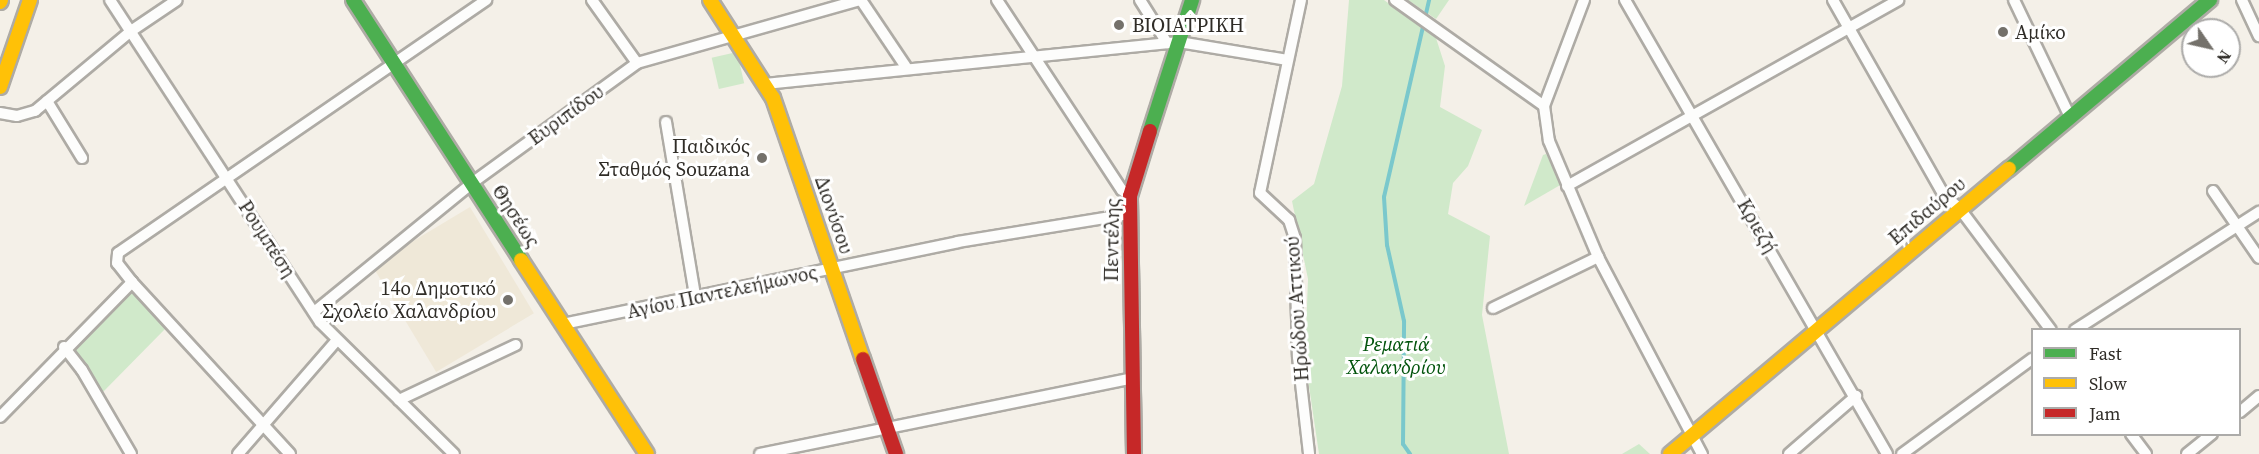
<!DOCTYPE html>
<meta charset="utf-8">
<style>
body{margin:0}
#map{position:relative;width:2259px;height:454px;overflow:hidden;background:#f4f0e8;font-family:"Source Serif 4",serif}
div>[style]{position:absolute}
[style*='--x']{left:calc(var(--x)*1px);top:calc(var(--y)*1px);width:calc(var(--w)*1px);rotate:calc(var(--a)*1deg)}
.built>*{inset:0;background:#efe8d8;transform-origin:0 0}
.green>*{inset:0;background:#d0e9ca;transform-origin:0 0}
.stream>*{height:4px;margin:-2px;padding:0 2px;transform-origin:2px;border-radius:2px;background:#7ac8cc}
.roads{filter:drop-shadow(2px 0 #aeaba5) drop-shadow(-2px 0 #aeaba5) drop-shadow(0 2px #aeaba5) drop-shadow(0 -2px #aeaba5)}
.street>*{height:10px;margin:-5px;padding:0 5px;transform-origin:5px;border-radius:5px;background:#fdfdfc}
.fast>*{height:14px;margin:-7px;padding:0 7px;transform-origin:7px;border-radius:7px;background:#4caf50}
.slow>*{height:14px;margin:-7px;padding:0 7px;transform-origin:7px;border-radius:7px;background:#ffc107}
.jam>*{height:14px;margin:-7px;padding:0 7px;transform-origin:7px;border-radius:7px;background:#c62828}
.dots>*{width:16px;height:16px;translate:-50% -50%;box-sizing:border-box;border:3px solid #fff;border-radius:50%}
span{translate:-50% -50%;white-space:nowrap;text-align:center;line-height:1.15;-webkit-text-stroke:6px #fff;paint-order:stroke}
.poi-label{font-size:20px;color:#2f2c27}
.left{translate:0 -50%;text-align:left}
.right{translate:-100% -50%;text-align:right}
.street-label{font-size:20px;color:#2f2c27}
.park-label{font-size:20px;color:#02540c;font-style:italic}
.legend{position:absolute;left:2031px;top:328px;width:210px;height:108px;box-sizing:border-box;background:#fff;border:2px solid #acaba9;margin:0;padding:8px 10px;list-style:none;font-size:18px;color:#2f2c27}
.legend li{display:flex;align-items:center;gap:12px;height:30px}
.legend b{width:30px;border:2px solid #acaba9}
.north{position:absolute;left:2181px;top:18px;width:60px;height:60px;box-sizing:border-box;background:#fff;border:2px solid #acaba9;border-radius:50%;rotate:124deg;font-size:16px;font-weight:700;line-height:24px;text-align:center;color:#2f2c27}
.north::after{content:'';display:block;margin:auto;width:21px;height:27px;background:#74716b;clip-path:polygon(50% 0,100% 100%,50% 72%,0 100%)}
</style>
<div id="map">
<div class="built">
<div style="left:470px;top:207px;width:124px;height:114px;rotate:59deg"></div>
</div>
<div class="green">
<div style="clip-path:polygon(1349px 0,1384px 0,1436px 38px,1445px 66px,1440px 107px,1482px 130px,1468px 166px,1453px 183px,1448px 214px,1490px 236px,1482px 315px,1509px 454px,1319px 454px,1305px 359px,1308px 279px,1292px 201px,1314px 184px,1342px 86px)"></div>
<div style="clip-path:polygon(1408px 0,1449px 0,1436px 19px)"></div>
<div style="left:737px;top:52px;width:32px;height:26px;rotate:77deg"></div>
<div style="clip-path:polygon(1546px 154px,1562px 184px,1524px 206px,1543px 155px)"></div>
<div style="clip-path:polygon(131px 288px,167px 327px,101px 394px,73px 350px)"></div>
<div style="clip-path:polygon(1639px 444px,1650px 454px,1622px 454px)"></div>
</div>
<div class="stream">
<div style="--x:1410;--y:454;--w:12;--a:-125"></div>
<div style="--x:1403;--y:444;--w:123;--a:-89.5"></div>
<div style="--x:1404;--y:321;--w:78;--a:-102.6"></div>
<div style="--x:1387;--y:245;--w:48;--a:-93.6"></div>
<div style="--x:1384;--y:197;--w:202;--a:-77.1"></div>
</div>
<div class="roads">
<div class="street">
<div style="--x:110;--y:0;--w:384;--a:56.9"></div>
<div style="--x:320;--y:322;--w:188;--a:44.6"></div>
<div style="--x:592;--y:0;--w:77;--a:54.5"></div>
<div style="--x:861;--y:0;--w:81;--a:56.1"></div>
<div style="--x:997;--y:0;--w:227;--a:56.7"></div>
<div style="--x:1122;--y:190;--w:10;--a:37"></div>
<div style="--x:1140;--y:0;--w:51;--a:57.9"></div>
<div style="--x:1301;--y:0;--w:197;--a:102"></div>
<div style="--x:1260;--y:193;--w:40;--a:43"></div>
<div style="--x:1289;--y:220;--w:19;--a:72"></div>
<div style="--x:1295;--y:238;--w:119;--a:88.6"></div>
<div style="--x:1298;--y:357;--w:98;--a:83.5"></div>
<div style="--x:1395;--y:0;--w:183;--a:35.4"></div>
<div style="--x:1584;--y:0;--w:113;--a:110.7"></div>
<div style="--x:1544;--y:106;--w:35;--a:82"></div>
<div style="--x:1549;--y:141;--w:126;--a:67.1"></div>
<div style="--x:1598;--y:257;--w:223;--a:62.2"></div>
<div style="--x:1625;--y:0;--w:524;--a:60.01"></div>
<div style="--x:1833;--y:0;--w:224;--a:60.4"></div>
<div style="--x:1944;--y:195;--w:21;--a:41"></div>
<div style="--x:1960;--y:209;--w:151;--a:53.1"></div>
<div style="--x:2014;--y:0;--w:130;--a:64.4"></div>
<div style="--x:2242;--y:0;--w:40;--a:65"></div>
<div style="--x:765;--y:84;--w:416;--a:-5.8"></div>
<div style="--x:1179;--y:42;--w:110;--a:9.4"></div>
<div style="--x:47;--y:101;--w:67;--a:58.4"></div>
<div style="--x:0;--y:113;--w:17;--a:10"></div>
<div style="--x:17;--y:116;--w:19;--a:-16"></div>
<div style="--x:35;--y:111;--w:125;--a:-39.8"></div>
<div style="--x:131;--y:31;--w:55;--a:-34"></div>
<div style="--x:666;--y:122;--w:176;--a:80.5"></div>
<div style="--x:1567;--y:186;--w:380;--a:-29.3"></div>
<div style="--x:2213;--y:191;--w:81;--a:55.5"></div>
<div style="--x:1493;--y:308;--w:117;--a:-25.9"></div>
<div style="--x:314;--y:312;--w:204;--a:-39.2"></div>
<div style="--x:472;--y:183;--w:204;--a:-36"></div>
<div style="--x:637;--y:63;--w:232;--a:-15.8"></div>
<div style="--x:563;--y:324;--w:403;--a:-11.7"></div>
<div style="--x:958;--y:242;--w:173;--a:-9.3"></div>
<div style="--x:2075;--y:330;--w:219;--a:-32.7"></div>
<div style="--x:64;--y:347;--w:29;--a:52"></div>
<div style="--x:82;--y:370;--w:97;--a:59.7"></div>
<div style="--x:399;--y:400;--w:129;--a:-25.2"></div>
<div style="--x:2240;--y:412;--w:25;--a:-40"></div>
<div style="--x:0;--y:417;--w:189;--a:-45.6"></div>
<div style="--x:2131;--y:434;--w:25;--a:53"></div>
<div style="--x:238;--y:454;--w:151;--a:-49"></div>
<div style="--x:290;--y:454;--w:234;--a:-132.6"></div>
<div style="--x:132;--y:282;--w:24;--a:-128"></div>
<div style="--x:117;--y:263;--w:10;--a:-84"></div>
<div style="--x:118;--y:253;--w:447;--a:-34.5"></div>
<div style="--x:760;--y:454;--w:380;--a:-11.5"></div>
<div style="--x:1789;--y:454;--w:89;--a:-40.9"></div>
<div style="--x:1902;--y:454;--w:161;--a:-36.2"></div>
<div style="--x:2187;--y:454;--w:32;--a:-39"></div>
</div>
<div class="fast">
<div style="--x:353;--y:0;--w:310;--a:57.1"></div>
<div style="--x:1150;--y:131;--w:138;--a:-72.2"></div>
<div style="--x:2009;--y:169;--w:263;--a:-40.1"></div>
</div>
<div class="slow">
<div style="--x:710;--y:0;--w:117;--a:57.3"></div>
<div style="--x:773;--y:98;--w:276;--a:71"></div>
<div style="--x:0;--y:2;--w:2;--a:-63"></div>
<div style="--x:0;--y:87;--w:92;--a:-71"></div>
<div style="--x:521;--y:260;--w:231;--a:57"></div>
<div style="--x:1670;--y:454;--w:443;--a:-40.1"></div>
</div>
<div class="jam">
<div style="--x:863;--y:359;--w:101;--a:70.8"></div>
<div style="--x:1134;--y:454;--w:258;--a:-90.9"></div>
<div style="--x:1130;--y:196;--w:68;--a:-72.9"></div>
</div>
</div>
<div class="dots">
<div style="left:1119px;top:25px;background:#74716b"></div>
<div style="left:2003px;top:32px;background:#74716b"></div>
<div style="left:762px;top:158px;background:#74716b"></div>
<div style="left:508px;top:300px;background:#74716b"></div>
</div>
<div class="poi-label">
<span class="left" style="left:1132px;top:25px">ΒΙΟΙΑΤΡΙΚΗ</span>
<span class="left" style="left:2015px;top:32px">Αμίκο</span>
<span class="right" style="left:750px;top:158px">Παιδικός<br>Σταθμός Souzana</span>
<span class="right" style="left:496px;top:300px">14ο Δημοτικό<br>Σχολείο Χαλανδρίου</span>
</div>
<div class="street-label">
<span style="left:566px;top:115px;rotate:-36deg">Ευριπίδου</span>
<span style="left:1927px;top:211px;rotate:-40deg">Επιδαύρου</span>
<span style="left:834px;top:215px;rotate:71deg">Διονύσου</span>
<span style="left:516px;top:216px;rotate:57deg">Θησέως</span>
<span style="left:1757px;top:226px;rotate:60deg">Κριεζή</span>
<span style="left:267px;top:239px;rotate:57deg">Ρουμπέση</span>
<span style="left:1112px;top:240px;rotate:-89deg">Πεντέλης</span>
<span style="left:722px;top:292px;rotate:-12deg">Αγίου Παντελεήμωνος</span>
<span style="left:1297px;top:309px;rotate:-94deg">Ηρώδου Αττικού</span>
</div>
<div class="park-label">
<span style="left:1396px;top:356px">Ρεματιά<br>Χαλανδρίου</span>
</div>
<ul class="legend">
<li><b style="height:8px;background:#4caf50"></b>Fast</li>
<li><b style="height:8px;background:#ffc107"></b>Slow</li>
<li><b style="height:8px;background:#c62828"></b>Jam</li>
</ul>
<div class="north">N</div>
</div>
